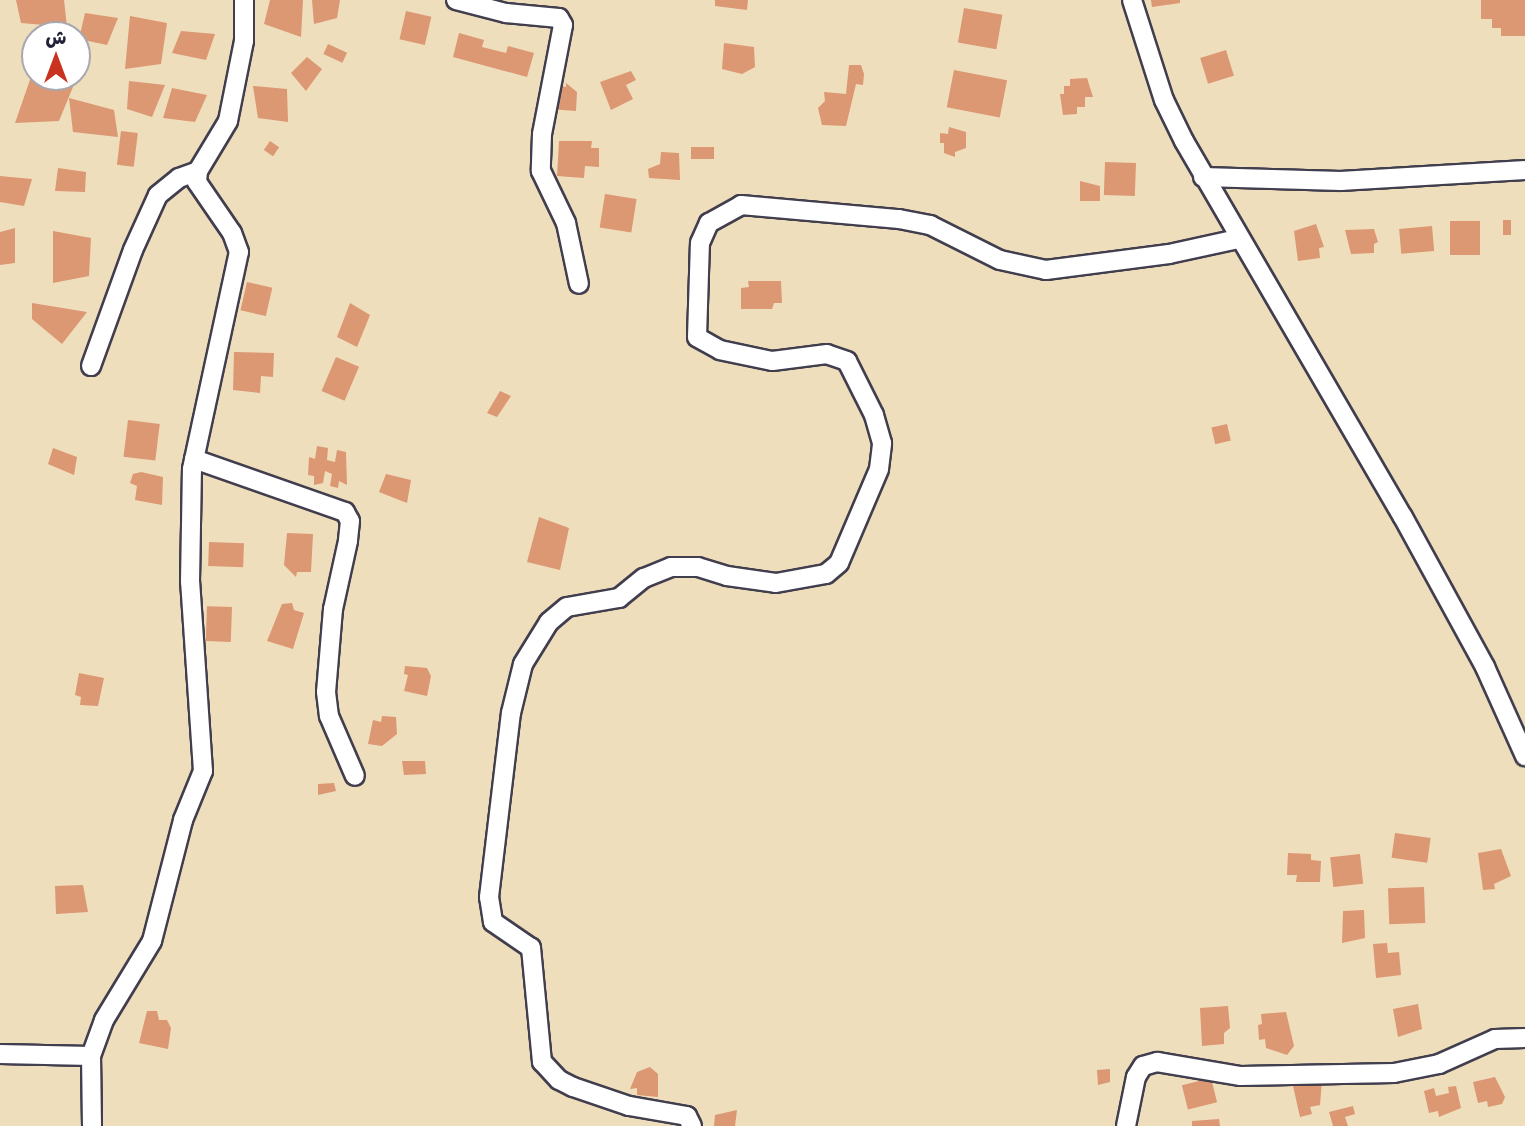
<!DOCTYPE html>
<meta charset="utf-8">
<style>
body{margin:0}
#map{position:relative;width:1525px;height:1126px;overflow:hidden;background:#efdebc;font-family:"Patrick Hand","Playpen Sans Arabic",sans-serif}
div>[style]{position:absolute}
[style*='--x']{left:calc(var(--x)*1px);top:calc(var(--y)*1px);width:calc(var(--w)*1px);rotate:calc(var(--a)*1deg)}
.building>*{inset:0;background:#dc9773;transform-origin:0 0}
.roads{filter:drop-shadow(2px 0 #413e4e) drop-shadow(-2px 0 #413e4e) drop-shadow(0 2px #413e4e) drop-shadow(0 -2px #413e4e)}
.minor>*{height:18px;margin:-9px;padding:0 9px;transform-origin:9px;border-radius:9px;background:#fff}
span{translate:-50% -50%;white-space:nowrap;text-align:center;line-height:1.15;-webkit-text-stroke:5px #fff;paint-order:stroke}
.north{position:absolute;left:21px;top:21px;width:70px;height:70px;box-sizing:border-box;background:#fff;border:2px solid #a7a7b1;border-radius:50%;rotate:0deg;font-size:19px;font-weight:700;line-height:28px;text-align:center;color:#22223b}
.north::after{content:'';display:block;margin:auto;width:24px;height:32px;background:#c8321e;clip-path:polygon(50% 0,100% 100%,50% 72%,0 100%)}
</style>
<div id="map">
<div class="building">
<div style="clip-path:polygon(16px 0,64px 0,67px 27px,21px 23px)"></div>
<div style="clip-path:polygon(270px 0,303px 0,301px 37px,264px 24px)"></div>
<div style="clip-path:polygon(312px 0,340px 0,337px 18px,314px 24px)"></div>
<div style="clip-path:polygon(715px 0,748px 0,747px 10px,715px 6px)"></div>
<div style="clip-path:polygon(1151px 0,1180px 0,1180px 3px,1152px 7px)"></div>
<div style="clip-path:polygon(1481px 0,1525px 0,1525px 36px,1501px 36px,1501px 28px,1492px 28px,1492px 19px,1481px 19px)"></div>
<div style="left:964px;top:8px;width:39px;height:35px;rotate:10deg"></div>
<div style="left:406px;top:11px;width:26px;height:29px;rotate:13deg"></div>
<div style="clip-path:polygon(85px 13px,118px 18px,107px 45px,79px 39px)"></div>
<div style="clip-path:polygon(130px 16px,167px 23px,161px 64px,125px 69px)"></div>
<div style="clip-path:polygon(181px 31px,215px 34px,206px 60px,172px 53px)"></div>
<div style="clip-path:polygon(459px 33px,484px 40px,482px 47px,506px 53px,508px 46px,534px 53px,527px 77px,453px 57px)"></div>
<div style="clip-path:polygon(724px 43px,754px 47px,755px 67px,742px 74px,722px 69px)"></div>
<div style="left:328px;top:44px;width:21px;height:11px;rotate:25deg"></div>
<div style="left:1226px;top:50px;width:27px;height:27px;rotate:73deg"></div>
<div style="clip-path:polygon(307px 57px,322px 69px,306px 91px,291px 73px)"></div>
<div style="clip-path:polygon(849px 65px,861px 65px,864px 74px,863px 85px,856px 84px,846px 126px,822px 125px,818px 108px,825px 101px,824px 92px,846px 94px)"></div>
<div style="left:954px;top:70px;width:54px;height:38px;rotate:11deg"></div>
<div style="clip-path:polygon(631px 71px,636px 80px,626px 85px,633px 99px,611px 110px,600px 82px)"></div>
<div style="clip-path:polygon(32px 74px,75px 82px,59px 121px,15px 123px)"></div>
<div style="clip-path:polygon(1087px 78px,1093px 97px,1085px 97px,1085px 107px,1077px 107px,1077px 114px,1063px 115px,1060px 94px,1064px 94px,1064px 86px,1070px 86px,1070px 79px)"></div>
<div style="clip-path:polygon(129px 81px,165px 85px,152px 117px,127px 109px)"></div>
<div style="clip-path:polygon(566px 83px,577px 92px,576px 111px,549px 109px,556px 85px,566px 87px)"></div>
<div style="clip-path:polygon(253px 86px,287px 89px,288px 122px,258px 118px)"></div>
<div style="clip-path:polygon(172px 88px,207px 95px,195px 122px,163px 118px)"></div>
<div style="clip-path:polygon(69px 98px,114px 110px,118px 137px,73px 132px)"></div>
<div style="clip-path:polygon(949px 127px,966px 132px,966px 148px,955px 152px,955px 157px,944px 153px,944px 143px,940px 143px,940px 133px,948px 134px)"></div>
<div style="left:121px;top:131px;width:17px;height:34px;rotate:7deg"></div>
<div style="left:270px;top:141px;width:11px;height:11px;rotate:34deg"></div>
<div style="clip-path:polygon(559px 141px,592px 141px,591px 148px,599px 148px,599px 167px,585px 166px,584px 178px,557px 176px)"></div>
<div style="left:691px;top:147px;width:23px;height:12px"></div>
<div style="clip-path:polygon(661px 152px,679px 153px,680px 180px,649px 178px,648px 169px,660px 164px)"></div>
<div style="left:1105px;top:162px;width:31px;height:33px;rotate:2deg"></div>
<div style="clip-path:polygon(58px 168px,86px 172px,85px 192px,55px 191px)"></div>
<div style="clip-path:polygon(0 176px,32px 179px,24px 206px,0 202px)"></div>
<div style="clip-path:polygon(1080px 181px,1100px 186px,1100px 201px,1080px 201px)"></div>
<div style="left:605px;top:194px;width:32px;height:34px;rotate:9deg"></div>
<div style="left:1511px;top:220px;width:15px;height:8px;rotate:90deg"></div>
<div style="left:1450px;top:221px;width:30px;height:34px"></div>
<div style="clip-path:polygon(1316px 224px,1324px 247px,1319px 248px,1320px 258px,1298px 261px,1294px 231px)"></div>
<div style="left:1432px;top:226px;width:25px;height:33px;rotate:85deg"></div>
<div style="clip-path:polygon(15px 228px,15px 263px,0 265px,0 232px)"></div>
<div style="clip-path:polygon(1374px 229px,1378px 242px,1374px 244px,1374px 253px,1351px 254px,1345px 230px)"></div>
<div style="clip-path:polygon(53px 231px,91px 238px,89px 276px,53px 283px)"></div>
<div style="clip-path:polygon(748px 281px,781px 281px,782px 303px,774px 303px,772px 309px,741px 309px,741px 288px,749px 287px)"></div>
<div style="left:247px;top:282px;width:26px;height:29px;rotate:13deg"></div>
<div style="clip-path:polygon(32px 303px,87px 312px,62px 344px,32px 319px)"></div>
<div style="clip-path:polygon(350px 303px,370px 315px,357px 347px,337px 337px)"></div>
<div style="clip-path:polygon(234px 352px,274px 353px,273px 377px,261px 376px,260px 393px,233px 390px)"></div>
<div style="left:336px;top:357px;width:25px;height:37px;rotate:23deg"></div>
<div style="clip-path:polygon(500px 391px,511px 396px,497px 417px,487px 413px)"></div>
<div style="left:128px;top:420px;width:32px;height:37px;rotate:7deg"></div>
<div style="left:1227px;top:424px;width:17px;height:16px;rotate:77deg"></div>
<div style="clip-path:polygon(317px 446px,328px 448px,327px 460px,335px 462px,337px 450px,346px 452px,347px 485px,339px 481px,338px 488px,330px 486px,332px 474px,325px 471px,323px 483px,314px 485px,314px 476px,308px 475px,309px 457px,315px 459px)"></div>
<div style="clip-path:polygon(53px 448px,77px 457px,74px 475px,48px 464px)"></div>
<div style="clip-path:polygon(141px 472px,163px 477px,162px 505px,135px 500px,137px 486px,130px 483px,133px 474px)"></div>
<div style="clip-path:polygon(386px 474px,411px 480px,407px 503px,379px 492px)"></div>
<div style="clip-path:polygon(539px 517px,569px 528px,560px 570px,527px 562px)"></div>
<div style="clip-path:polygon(287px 533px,313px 534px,311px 572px,297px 572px,296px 577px,284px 565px)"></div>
<div style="left:209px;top:542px;width:35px;height:24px;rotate:2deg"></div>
<div style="clip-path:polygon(292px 603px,294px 610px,304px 613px,293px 649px,267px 641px,282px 604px)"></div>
<div style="left:232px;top:607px;width:35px;height:25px;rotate:92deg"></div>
<div style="clip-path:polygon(405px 666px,427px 668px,431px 676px,427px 696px,404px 691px,408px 675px,404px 674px)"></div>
<div style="clip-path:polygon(79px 673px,104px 678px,98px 706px,80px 705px,81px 697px,75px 695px)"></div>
<div style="clip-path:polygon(382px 716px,396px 717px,397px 734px,382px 746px,368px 744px,373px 720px,381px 722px)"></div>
<div style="clip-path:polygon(402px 761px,425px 761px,426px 774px,404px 775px)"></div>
<div style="clip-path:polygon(334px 783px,336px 791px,318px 795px,318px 784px)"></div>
<div style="left:1395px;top:833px;width:36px;height:25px;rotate:8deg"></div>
<div style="clip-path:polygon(1501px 849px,1511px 876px,1494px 884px,1495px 889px,1483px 890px,1478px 853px)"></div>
<div style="clip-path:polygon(1288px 853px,1311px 854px,1311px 860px,1321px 861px,1320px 882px,1296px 882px,1297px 875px,1287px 875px)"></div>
<div style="left:1360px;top:854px;width:30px;height:30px;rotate:84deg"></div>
<div style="clip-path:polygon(83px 885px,88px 912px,56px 914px,55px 886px)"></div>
<div style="left:1424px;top:887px;width:36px;height:36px;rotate:88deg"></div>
<div style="clip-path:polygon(1364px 910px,1365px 938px,1342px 943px,1343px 911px)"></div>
<div style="clip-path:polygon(1387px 943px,1388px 953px,1399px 952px,1401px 975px,1376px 978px,1373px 944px)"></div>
<div style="clip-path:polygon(1418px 1004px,1422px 1029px,1398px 1037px,1393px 1009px)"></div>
<div style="clip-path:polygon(1228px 1006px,1230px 1028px,1224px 1033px,1224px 1044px,1202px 1046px,1200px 1008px)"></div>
<div style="clip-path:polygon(147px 1011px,157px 1011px,159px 1020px,167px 1020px,171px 1028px,168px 1049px,139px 1043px)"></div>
<div style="clip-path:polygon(1286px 1012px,1294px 1046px,1287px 1055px,1266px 1048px,1265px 1039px,1259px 1040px,1258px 1025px,1262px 1024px,1261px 1014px)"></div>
<div style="clip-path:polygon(650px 1067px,658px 1074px,658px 1097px,637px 1095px,637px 1088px,630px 1089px,637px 1072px)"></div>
<div style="clip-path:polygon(1110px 1069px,1110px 1082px,1098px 1085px,1097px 1070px)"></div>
<div style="clip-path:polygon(1495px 1077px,1505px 1097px,1502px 1104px,1488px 1107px,1487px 1101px,1478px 1103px,1473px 1082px)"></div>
<div style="left:1211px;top:1078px;width:25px;height:30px;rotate:76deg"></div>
<div style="clip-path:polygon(1322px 1080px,1320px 1105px,1310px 1107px,1312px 1114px,1300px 1117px,1293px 1086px)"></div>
<div style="clip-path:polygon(1456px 1086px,1461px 1108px,1439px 1117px,1438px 1111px,1429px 1113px,1424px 1091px,1434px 1088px,1436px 1096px,1449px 1093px,1448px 1087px)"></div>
<div style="clip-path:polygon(1353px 1106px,1355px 1114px,1345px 1117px,1348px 1126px,1333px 1126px,1329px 1112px)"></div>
<div style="clip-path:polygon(737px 1110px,735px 1126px,714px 1126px,715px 1115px)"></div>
<div style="clip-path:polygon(1219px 1119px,1220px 1126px,1192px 1126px,1192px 1121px)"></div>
</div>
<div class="roads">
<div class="minor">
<div style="--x:456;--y:0;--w:52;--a:14.6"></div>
<div style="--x:506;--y:13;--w:53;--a:5.4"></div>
<div style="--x:559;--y:18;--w:8;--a:60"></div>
<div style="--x:563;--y:25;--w:111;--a:100.9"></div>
<div style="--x:542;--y:134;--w:37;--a:92"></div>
<div style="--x:541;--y:171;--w:58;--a:64.3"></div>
<div style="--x:566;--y:223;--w:62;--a:78"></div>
<div style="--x:1132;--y:0;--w:105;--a:72.3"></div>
<div style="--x:1164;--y:100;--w:46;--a:64"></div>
<div style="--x:1184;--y:141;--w:435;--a:59.8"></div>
<div style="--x:1403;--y:517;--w:171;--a:61.3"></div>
<div style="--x:1485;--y:667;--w:98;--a:65.8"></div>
<div style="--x:1203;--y:177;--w:138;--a:1.7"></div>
<div style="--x:1341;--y:181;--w:184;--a:-3.4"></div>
<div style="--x:91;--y:366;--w:123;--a:-70.1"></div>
<div style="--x:133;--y:250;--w:60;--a:-65.6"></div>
<div style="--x:158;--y:195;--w:27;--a:-39"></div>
<div style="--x:179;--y:178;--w:20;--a:-20"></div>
<div style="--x:194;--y:459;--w:160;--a:19.3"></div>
<div style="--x:345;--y:512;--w:10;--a:61"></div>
<div style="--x:350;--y:521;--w:20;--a:96"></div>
<div style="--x:348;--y:541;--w:70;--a:102.4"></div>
<div style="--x:333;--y:609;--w:83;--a:94.8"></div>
<div style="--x:326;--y:692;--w:24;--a:83"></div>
<div style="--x:329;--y:716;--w:65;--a:66.6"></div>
<div style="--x:0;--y:1054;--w:91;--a:1.3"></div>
<div style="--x:92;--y:1126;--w:70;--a:-90.8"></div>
<div style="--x:91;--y:1056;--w:38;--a:-70"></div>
<div style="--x:104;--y:1020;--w:92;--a:-58.7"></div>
<div style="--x:152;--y:941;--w:125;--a:-75.6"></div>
<div style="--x:183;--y:820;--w:53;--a:-67.8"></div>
<div style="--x:203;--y:771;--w:189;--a:-93.9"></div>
<div style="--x:190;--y:582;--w:113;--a:-89"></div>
<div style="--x:192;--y:469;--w:222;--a:-77.8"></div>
<div style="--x:239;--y:252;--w:20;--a:-110"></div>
<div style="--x:232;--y:233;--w:62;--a:-124.5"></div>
<div style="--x:197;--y:182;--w:11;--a:-85"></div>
<div style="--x:198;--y:171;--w:58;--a:-59"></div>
<div style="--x:228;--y:121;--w:82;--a:-78.7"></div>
<div style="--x:244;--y:41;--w:41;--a:-90"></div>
<div style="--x:692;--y:1126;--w:11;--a:-117"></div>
<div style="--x:687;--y:1116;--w:59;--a:-170.2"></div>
<div style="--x:629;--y:1106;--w:59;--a:-161.3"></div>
<div style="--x:573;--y:1087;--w:16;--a:-153"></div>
<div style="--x:559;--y:1080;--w:25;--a:-133"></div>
<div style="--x:542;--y:1062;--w:115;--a:-95.5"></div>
<div style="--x:531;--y:948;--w:46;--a:-145.6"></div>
<div style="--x:493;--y:922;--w:25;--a:-99"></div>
<div style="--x:489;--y:897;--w:185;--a:-83.2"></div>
<div style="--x:511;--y:713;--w:50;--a:-76.2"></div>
<div style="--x:523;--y:664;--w:49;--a:-58.2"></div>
<div style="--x:549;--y:622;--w:23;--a:-40"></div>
<div style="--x:567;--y:607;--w:53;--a:-9.8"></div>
<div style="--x:619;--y:598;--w:32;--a:-39"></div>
<div style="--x:644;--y:578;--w:29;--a:-22"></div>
<div style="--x:671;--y:567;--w:27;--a:0"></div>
<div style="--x:698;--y:567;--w:30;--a:17"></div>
<div style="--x:727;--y:576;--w:49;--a:8.1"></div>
<div style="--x:776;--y:583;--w:51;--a:-10.2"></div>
<div style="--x:826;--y:574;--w:17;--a:-40"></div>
<div style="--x:839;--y:563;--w:102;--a:-66.9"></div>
<div style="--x:879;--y:469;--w:26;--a:-83"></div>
<div style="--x:882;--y:443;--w:29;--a:-106"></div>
<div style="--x:874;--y:415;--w:60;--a:-116.6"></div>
<div style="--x:847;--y:361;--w:21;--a:-161"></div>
<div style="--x:827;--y:354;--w:55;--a:172.7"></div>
<div style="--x:772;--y:361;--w:53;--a:-168.1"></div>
<div style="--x:720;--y:350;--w:26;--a:-151"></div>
<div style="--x:697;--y:337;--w:94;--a:-88.2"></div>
<div style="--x:700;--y:243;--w:22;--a:-66"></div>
<div style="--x:709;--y:223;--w:37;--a:-29"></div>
<div style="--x:741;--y:205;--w:159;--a:5.1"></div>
<div style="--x:899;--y:219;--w:32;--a:11"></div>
<div style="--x:930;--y:225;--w:78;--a:26.6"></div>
<div style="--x:1000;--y:260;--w:47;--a:12.3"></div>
<div style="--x:1046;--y:270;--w:124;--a:-7.4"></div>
<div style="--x:1169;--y:254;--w:71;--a:-12.3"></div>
<div style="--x:1126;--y:1126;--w:50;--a:-78.5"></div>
<div style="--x:1136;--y:1077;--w:13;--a:-58"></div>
<div style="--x:1143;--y:1066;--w:15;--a:-16"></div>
<div style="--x:1157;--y:1062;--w:85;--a:9.5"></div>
<div style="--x:1241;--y:1076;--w:153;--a:-1.1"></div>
<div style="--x:1394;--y:1073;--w:46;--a:-11.3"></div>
<div style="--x:1439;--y:1064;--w:61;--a:-24.1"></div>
<div style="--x:1495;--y:1039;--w:30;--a:-2"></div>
</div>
</div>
<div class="north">ش</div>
</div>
